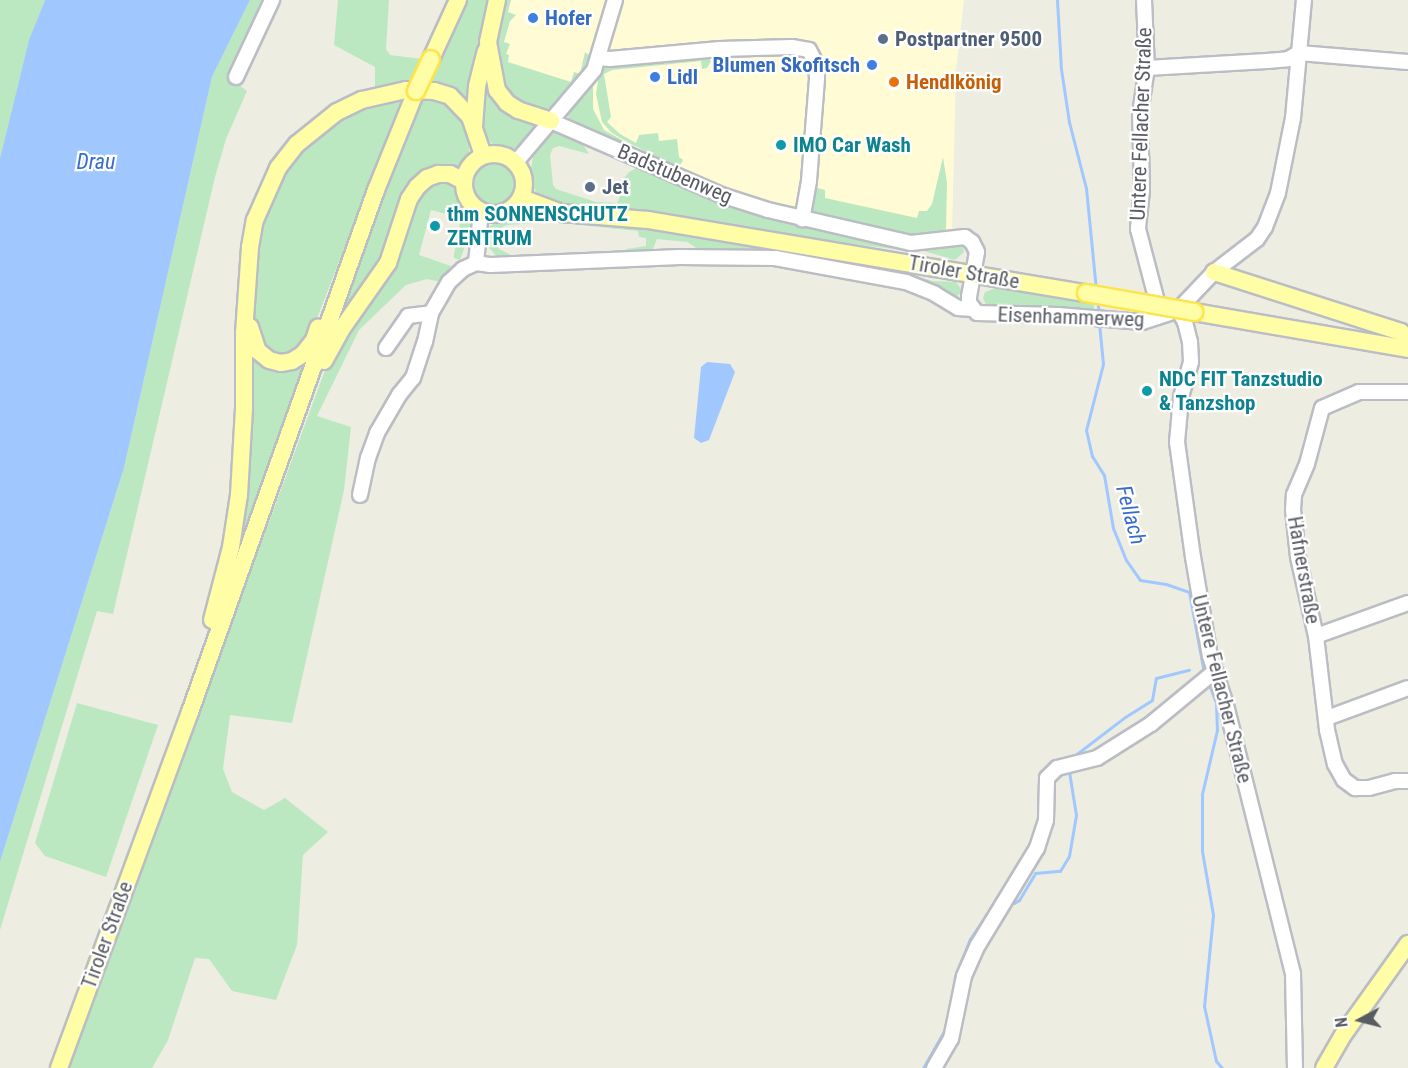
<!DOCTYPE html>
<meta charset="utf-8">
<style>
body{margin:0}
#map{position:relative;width:1408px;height:1068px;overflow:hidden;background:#eeede1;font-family:"Roboto Condensed",sans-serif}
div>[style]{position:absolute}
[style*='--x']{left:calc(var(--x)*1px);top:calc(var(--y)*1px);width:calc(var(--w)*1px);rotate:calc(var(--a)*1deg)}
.commercial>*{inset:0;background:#fffbd5}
.green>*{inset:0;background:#bbe8c1}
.round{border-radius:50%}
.water>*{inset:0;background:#a0c8ff}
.stream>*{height:3px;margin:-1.5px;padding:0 1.5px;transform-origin:1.5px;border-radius:1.5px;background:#a0c8ff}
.roads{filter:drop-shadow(2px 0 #bbbdc4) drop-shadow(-2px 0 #bbbdc4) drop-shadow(0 2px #bbbdc4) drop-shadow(0 -2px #bbbdc4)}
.minor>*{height:14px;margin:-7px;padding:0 7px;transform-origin:7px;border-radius:7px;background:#fff}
.major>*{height:16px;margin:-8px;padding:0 8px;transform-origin:8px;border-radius:8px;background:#fffda5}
.major>.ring{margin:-8px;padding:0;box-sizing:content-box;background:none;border:16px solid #fffda5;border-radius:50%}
.bridges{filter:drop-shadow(2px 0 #fde44b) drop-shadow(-2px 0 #fde44b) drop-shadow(0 2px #fde44b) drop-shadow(0 -2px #fde44b)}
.major-bridge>*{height:16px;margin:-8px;padding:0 8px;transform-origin:8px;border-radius:8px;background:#fffda5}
.dots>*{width:16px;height:16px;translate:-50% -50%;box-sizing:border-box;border:3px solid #fff;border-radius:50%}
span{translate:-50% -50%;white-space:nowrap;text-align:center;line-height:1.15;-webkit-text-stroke:4.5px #fff;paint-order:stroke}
.shop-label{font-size:21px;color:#366cbe;font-weight:700}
.left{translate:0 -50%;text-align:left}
.right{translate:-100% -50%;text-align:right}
.service-label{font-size:21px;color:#4e5e75;font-weight:700}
.food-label{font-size:21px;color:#c56008;font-weight:700}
.street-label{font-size:21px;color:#595c63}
.culture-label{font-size:21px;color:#0d838f;font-weight:700}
.water-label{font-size:22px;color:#386ccc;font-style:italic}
.north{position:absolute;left:1330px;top:990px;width:60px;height:60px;-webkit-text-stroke:4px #fff;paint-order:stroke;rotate:263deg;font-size:16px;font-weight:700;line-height:24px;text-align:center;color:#595c63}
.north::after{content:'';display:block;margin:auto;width:21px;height:27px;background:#595c63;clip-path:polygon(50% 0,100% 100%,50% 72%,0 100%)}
</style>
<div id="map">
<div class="commercial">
<div style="clip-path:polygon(503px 0,964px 0,956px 71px,952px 232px,916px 239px,755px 202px,571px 127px,506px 81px,497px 49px)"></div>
</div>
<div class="green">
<div style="clip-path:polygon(0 0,45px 0,29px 41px,0 158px)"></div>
<div style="clip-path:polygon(250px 0,269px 0,231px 79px,247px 91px,226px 139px,215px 177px,113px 614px,97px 611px,0 930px,0 862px,124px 468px,212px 77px)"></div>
<div style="clip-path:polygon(338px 0,389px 0,386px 49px,390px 55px,422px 59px,410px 84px,375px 88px,375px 67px,334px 45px)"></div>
<div style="clip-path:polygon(465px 0,494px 0,472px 111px,427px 84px)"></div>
<div style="clip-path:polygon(501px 0,511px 0,508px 12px,516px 15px,510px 21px,504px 42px,510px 44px,506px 54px,509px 55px,508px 62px,571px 82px,574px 72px,580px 74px,585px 52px,590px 56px,586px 72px,554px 107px,535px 112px,504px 94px,494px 47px)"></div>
<div style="clip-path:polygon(707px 55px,711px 61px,707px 68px,702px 69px,701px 61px,612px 70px,604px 74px,611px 117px,607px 122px,620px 134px,636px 143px,639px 135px,658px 133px,659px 141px,677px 139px,679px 157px,683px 160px,680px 166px,675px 166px,631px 144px,612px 133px,602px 122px,596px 94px,599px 75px,603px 68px,689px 60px)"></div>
<div style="clip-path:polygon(487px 58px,494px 90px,544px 121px,519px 146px,509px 150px,494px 147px,484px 133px,480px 101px)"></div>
<div style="clip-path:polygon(593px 81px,593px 109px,604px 130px,668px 165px,570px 125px,567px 111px)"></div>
<div style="clip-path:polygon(422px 95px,445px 101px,455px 109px,469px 131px,469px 157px,460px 173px,426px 174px,388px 253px,342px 315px,339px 312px,390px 170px)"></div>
<div style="clip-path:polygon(403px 97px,309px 339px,291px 355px,271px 354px,254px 334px,254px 269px,262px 222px,277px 182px,299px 151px,353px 110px)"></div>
<div style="clip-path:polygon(558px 132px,575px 136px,574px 140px,580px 140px,589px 154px,559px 146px,553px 148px,550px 155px,553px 185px,556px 189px,596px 202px,617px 203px,620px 196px,627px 196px,628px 185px,621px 182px,629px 172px,641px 166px,829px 230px,833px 234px,901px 250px,570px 208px,540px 198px,529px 180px,533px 157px,547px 135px)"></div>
<div style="clip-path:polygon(943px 157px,947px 183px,946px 231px,934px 236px,915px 236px,815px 217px,808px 212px,814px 187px,825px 190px,825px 198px,917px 218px,919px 211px,927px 211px,932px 204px)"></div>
<div class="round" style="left:470px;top:160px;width:48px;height:48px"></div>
<div style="clip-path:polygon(452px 181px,469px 210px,471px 222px,468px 238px,460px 260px,454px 258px,454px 254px,461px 218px,431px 210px,419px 255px,451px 266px,441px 282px,427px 279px,406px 285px,359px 330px,317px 416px,351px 427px,344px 490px,292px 723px,230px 715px,223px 769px,232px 792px,264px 810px,285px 798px,328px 832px,303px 855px,297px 945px,276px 1000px,232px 991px,209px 959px,195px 958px,168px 1040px,152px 1068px,68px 1068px,328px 362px,413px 198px,427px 183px)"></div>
<div style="clip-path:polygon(520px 213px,640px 224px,887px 267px,932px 281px,956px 282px,961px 289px,961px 293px,953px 299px,780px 253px,698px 249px,687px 242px,657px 239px,653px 249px,626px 253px,626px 249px,646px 246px,646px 238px,639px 237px,638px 231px,551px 222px,507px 225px,498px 229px,495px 238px,499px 249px,511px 255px,552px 255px,498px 258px,485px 243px,489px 227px,499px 220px)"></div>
<div style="clip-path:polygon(953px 243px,963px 248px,964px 252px,955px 260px,914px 248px)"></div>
<div style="clip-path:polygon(1001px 286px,1094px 302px,1094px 311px,987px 307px,983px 298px,985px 292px)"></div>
<div style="clip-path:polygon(248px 350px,306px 361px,237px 563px)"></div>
<div style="clip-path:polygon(77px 703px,158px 725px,106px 877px,45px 856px,35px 843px)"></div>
</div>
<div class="water">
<div style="clip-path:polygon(45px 0,250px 0,212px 77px,124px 468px,0 862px,0 158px,29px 40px)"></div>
<div style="clip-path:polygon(707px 362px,730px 364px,735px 372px,709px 440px,701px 443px,694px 438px,701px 367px)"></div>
</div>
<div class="stream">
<div style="--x:1057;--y:0;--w:69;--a:86.7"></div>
<div style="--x:1061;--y:69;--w:54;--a:81.4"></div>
<div style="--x:1069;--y:122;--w:68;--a:75.6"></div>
<div style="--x:1086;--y:188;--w:102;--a:84.4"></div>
<div style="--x:1097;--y:299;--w:15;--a:82"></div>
<div style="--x:1099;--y:323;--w:41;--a:84.4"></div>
<div style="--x:1103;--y:364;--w:68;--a:104.4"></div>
<div style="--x:1086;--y:430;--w:27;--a:77"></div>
<div style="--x:1092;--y:456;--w:22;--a:58"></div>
<div style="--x:1104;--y:475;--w:54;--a:80.4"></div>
<div style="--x:1113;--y:528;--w:35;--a:68"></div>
<div style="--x:1126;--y:560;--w:24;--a:55"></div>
<div style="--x:1140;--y:580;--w:26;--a:9"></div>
<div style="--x:1166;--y:584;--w:24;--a:19"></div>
<div style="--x:1189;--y:592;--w:82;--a:79.5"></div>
<div style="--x:1208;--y:682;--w:22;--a:69"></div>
<div style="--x:1216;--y:703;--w:27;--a:88"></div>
<div style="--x:1217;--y:730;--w:66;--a:103.2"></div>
<div style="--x:1202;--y:794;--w:57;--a:90"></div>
<div style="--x:1202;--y:851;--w:65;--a:80.2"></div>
<div style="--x:1213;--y:915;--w:91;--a:95.6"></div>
<div style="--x:1204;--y:1006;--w:56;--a:77.7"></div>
<div style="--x:1216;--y:1061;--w:9;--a:49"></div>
<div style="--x:1070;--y:759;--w:69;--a:-37.4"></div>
<div style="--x:1125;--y:717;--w:32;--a:-32"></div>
<div style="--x:1152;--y:700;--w:22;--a:-80"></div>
<div style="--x:1156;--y:678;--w:34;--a:-14"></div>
<div style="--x:1014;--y:903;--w:6;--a:-31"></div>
<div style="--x:1019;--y:900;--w:31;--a:-59"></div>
<div style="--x:1035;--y:873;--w:25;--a:-5"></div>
<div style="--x:1060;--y:871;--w:17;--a:-59"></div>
<div style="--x:1069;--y:856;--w:42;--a:-80.3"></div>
<div style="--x:1076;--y:815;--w:44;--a:-99.2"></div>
<div style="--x:923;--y:1068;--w:48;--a:-60.3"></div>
<div style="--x:947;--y:1026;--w:51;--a:-80.9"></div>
<div style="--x:955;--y:976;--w:40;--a:-68"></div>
<div style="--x:970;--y:939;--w:29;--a:-56"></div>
<div style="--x:986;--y:915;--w:7;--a:-34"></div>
</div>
<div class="roads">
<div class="minor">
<div style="--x:1144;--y:0;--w:68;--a:87.5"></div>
<div style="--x:1147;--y:68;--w:46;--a:98.8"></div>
<div style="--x:1140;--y:113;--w:77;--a:88.5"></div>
<div style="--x:1142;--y:190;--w:39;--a:96"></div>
<div style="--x:1138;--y:229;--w:87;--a:75.3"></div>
<div style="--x:1299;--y:53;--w:109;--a:4.7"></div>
<div style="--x:598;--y:58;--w:12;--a:5"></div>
<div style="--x:610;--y:59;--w:110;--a:-5.2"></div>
<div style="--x:720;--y:49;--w:72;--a:-1.6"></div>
<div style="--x:792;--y:47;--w:17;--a:10"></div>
<div style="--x:809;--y:50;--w:16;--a:63"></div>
<div style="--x:816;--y:64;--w:15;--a:86"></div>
<div style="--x:817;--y:79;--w:102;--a:94.5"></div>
<div style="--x:809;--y:181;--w:39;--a:100"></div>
<div style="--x:1147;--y:68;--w:120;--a:-3.3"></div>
<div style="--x:1267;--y:61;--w:21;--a:-5"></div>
<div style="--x:1288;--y:59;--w:13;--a:-29"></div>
<div style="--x:236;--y:77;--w:85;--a:-64.9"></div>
<div style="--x:551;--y:121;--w:185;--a:23.5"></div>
<div style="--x:721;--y:195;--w:49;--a:17.7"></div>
<div style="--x:768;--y:210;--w:147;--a:13"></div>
<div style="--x:911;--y:243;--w:54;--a:-6.3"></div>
<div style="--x:965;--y:237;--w:9;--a:36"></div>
<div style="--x:972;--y:242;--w:11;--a:63"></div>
<div style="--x:977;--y:252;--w:46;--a:100.1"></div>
<div style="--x:969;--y:297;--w:6;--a:90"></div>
<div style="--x:969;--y:303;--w:13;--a:51"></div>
<div style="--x:977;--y:313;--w:81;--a:1.4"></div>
<div style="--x:1058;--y:315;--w:84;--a:4.8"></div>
<div style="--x:1142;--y:322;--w:38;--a:-18"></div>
<div style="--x:1178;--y:310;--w:52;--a:-46.5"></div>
<div style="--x:1214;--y:272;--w:54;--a:-37.5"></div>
<div style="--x:1257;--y:239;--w:14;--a:-56"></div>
<div style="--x:1265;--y:227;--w:36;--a:-69"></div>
<div style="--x:1278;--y:193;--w:76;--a:-78.7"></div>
<div style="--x:1293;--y:118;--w:119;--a:-84.7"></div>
<div style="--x:516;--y:162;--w:121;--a:-49.7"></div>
<div style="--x:594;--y:70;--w:73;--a:-73.3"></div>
<div style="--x:481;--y:211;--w:52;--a:95.5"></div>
<div style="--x:476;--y:263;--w:15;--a:8"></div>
<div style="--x:491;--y:265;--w:189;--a:-2.4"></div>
<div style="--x:680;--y:257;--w:95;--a:0.6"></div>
<div style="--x:775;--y:258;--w:133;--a:10.4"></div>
<div style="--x:906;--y:282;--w:31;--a:22"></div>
<div style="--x:935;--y:294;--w:27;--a:31"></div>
<div style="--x:958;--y:308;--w:14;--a:4"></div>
<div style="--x:1178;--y:310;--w:14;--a:60"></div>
<div style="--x:1185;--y:322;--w:21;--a:76"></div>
<div style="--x:1190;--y:342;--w:20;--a:87"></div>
<div style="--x:1191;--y:362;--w:37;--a:106"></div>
<div style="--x:1181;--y:398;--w:44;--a:95.2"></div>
<div style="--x:1177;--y:442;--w:116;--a:82.1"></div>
<div style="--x:1193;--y:557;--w:100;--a:80.3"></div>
<div style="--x:1210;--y:656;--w:52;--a:71.9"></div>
<div style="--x:1226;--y:705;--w:277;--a:76"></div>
<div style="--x:1293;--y:974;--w:94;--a:88.8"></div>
<div style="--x:386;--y:348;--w:39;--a:-55"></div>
<div style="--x:408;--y:316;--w:23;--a:-7"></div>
<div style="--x:1408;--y:392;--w:49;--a:180"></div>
<div style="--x:1359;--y:392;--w:40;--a:156.6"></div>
<div style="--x:1322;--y:408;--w:58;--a:105"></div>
<div style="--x:1307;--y:464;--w:34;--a:113"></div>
<div style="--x:1294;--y:495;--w:15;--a:94"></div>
<div style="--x:1293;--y:510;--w:47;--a:83.9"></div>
<div style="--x:1298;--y:557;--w:81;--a:77.2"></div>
<div style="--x:1316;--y:636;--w:95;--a:83.3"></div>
<div style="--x:1327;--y:730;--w:35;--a:77"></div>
<div style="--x:1335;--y:764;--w:18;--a:61"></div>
<div style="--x:1344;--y:780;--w:14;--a:36"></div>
<div style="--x:1355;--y:788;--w:14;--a:0"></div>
<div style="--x:1369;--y:788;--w:27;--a:-15"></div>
<div style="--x:1395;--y:781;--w:13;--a:0"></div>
<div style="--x:360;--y:495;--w:38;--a:-78"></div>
<div style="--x:368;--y:458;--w:27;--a:-70"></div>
<div style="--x:377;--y:433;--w:44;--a:-59.9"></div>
<div style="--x:399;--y:395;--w:22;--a:-51"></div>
<div style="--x:413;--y:378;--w:38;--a:-72"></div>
<div style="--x:425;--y:342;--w:30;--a:-78"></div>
<div style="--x:431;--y:313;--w:36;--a:-60"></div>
<div style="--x:449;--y:282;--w:19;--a:-43"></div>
<div style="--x:463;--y:269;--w:14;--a:-25"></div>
<div style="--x:1316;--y:636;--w:98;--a:-19.7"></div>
<div style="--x:1327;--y:718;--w:86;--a:-20.3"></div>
<div style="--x:934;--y:1068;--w:34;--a:-60"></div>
<div style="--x:951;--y:1039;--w:64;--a:-78.3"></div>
<div style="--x:964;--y:976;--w:34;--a:-66"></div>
<div style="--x:978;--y:945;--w:114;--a:-58.7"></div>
<div style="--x:1037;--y:848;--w:29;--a:-72"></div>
<div style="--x:1046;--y:820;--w:42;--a:-88.6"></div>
<div style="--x:1047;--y:778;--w:14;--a:-45"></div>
<div style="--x:1057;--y:768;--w:41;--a:-14"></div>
<div style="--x:1097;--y:758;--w:64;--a:-32.2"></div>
<div style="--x:1151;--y:724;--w:83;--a:-39.6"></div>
</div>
<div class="major">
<div style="--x:497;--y:0;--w:43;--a:102.1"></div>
<div style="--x:488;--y:42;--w:49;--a:79.4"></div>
<div style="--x:497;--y:90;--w:16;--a:52"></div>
<div style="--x:507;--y:103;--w:13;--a:32"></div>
<div style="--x:518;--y:110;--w:35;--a:18"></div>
<div style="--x:431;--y:59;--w:65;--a:-65.4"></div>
<div style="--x:474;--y:127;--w:41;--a:-85.8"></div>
<div style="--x:477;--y:86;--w:36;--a:-76"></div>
<div class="ring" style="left:464px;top:154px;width:44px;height:44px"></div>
<div style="--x:522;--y:198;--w:43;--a:20.6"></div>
<div style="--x:562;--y:213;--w:86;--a:4.7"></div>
<div style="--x:648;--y:220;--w:444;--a:9.5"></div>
<div style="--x:1214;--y:272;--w:196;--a:17.8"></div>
<div style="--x:1401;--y:332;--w:10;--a:45"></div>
<div style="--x:1194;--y:312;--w:217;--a:9.8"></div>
<div style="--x:250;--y:327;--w:25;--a:72"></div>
<div style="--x:258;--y:351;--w:14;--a:39"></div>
<div style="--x:269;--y:360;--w:12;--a:14"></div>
<div style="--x:281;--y:363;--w:11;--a:-10"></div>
<div style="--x:292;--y:361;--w:13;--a:-32"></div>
<div style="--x:303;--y:354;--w:18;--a:-52"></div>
<div style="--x:314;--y:340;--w:13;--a:-72"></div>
<div style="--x:324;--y:361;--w:35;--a:-61"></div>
<div style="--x:341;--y:330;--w:82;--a:-55"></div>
<div style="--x:388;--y:263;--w:67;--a:-71.8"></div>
<div style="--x:409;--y:199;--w:14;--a:-56"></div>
<div style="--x:417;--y:187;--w:13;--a:-42"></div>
<div style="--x:427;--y:178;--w:12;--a:-20"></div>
<div style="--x:438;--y:174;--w:12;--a:0"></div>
<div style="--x:450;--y:174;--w:16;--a:27"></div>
<div style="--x:212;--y:620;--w:75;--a:-75.4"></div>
<div style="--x:231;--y:547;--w:53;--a:-81.3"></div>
<div style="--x:239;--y:495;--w:88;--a:-86.7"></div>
<div style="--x:244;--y:407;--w:74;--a:-90"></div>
<div style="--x:244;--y:333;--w:86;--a:-86"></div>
<div style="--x:250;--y:247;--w:27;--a:-80"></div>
<div style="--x:255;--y:220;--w:57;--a:-66.1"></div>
<div style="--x:278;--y:168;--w:31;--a:-52"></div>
<div style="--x:297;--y:144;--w:51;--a:-38.7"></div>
<div style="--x:337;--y:112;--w:28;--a:-26"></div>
<div style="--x:362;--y:100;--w:45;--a:-12.8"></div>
<div style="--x:406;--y:90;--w:28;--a:2"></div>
<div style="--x:434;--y:91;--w:17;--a:17"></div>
<div style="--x:450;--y:96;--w:29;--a:46"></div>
<div style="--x:470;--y:117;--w:40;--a:71.1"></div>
<div style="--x:59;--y:1068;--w:379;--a:-69.8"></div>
<div style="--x:190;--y:712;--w:554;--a:-70.39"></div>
<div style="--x:376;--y:190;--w:107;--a:-68"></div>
<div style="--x:1324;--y:1068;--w:38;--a:-60"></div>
<div style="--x:1343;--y:1035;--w:112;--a:-54.5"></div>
</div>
</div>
<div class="bridges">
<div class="major-bridge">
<div style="--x:416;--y:91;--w:35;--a:-65"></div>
<div style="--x:1086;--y:293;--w:110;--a:10"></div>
</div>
</div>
<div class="dots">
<div style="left:533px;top:18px;background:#3f7fe0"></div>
<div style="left:883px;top:39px;background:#5c6f8a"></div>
<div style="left:872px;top:65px;background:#3f7fe0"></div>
<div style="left:655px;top:77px;background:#3f7fe0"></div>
<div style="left:894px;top:82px;background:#e8710a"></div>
<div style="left:781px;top:145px;background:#0f9aa8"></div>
<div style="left:590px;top:187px;background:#5c6f8a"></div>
<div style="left:435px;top:226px;background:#0f9aa8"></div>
<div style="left:1147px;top:391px;background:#0f9aa8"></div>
</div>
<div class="shop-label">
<span class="left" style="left:545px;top:18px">Hofer</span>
<span class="right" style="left:860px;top:65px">Blumen Skofitsch</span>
<span class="left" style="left:667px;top:77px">Lidl</span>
</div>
<div class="service-label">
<span class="left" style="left:895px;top:39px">Postpartner 9500</span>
<span class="left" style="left:602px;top:187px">Jet</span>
</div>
<div class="food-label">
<span class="left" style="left:906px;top:82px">Hendlkönig</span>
</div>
<div class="street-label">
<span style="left:1141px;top:124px;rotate:-88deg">Untere Fellacher Straße</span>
<span style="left:675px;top:174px;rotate:23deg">Badstubenweg</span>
<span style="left:964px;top:272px;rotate:10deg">Tiroler Straße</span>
<span style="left:1071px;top:317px;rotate:2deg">Eisenhammerweg</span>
<span style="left:1304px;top:570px;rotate:80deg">Hafnerstraße</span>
<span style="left:1222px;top:689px;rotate:76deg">Untere Fellacher Straße</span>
<span style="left:107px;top:935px;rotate:-70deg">Tiroler Straße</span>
</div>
<div class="culture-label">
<span class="left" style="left:793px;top:145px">IMO Car Wash</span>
<span class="left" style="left:447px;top:226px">thm SONNENSCHUTZ<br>ZENTRUM</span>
<span class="left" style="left:1159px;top:391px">NDC FIT Tanzstudio<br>&amp; Tanzshop</span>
</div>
<div class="water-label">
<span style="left:96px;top:162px">Drau</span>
<span style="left:1131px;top:515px;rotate:75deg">Fellach</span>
</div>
<div class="north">N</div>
</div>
